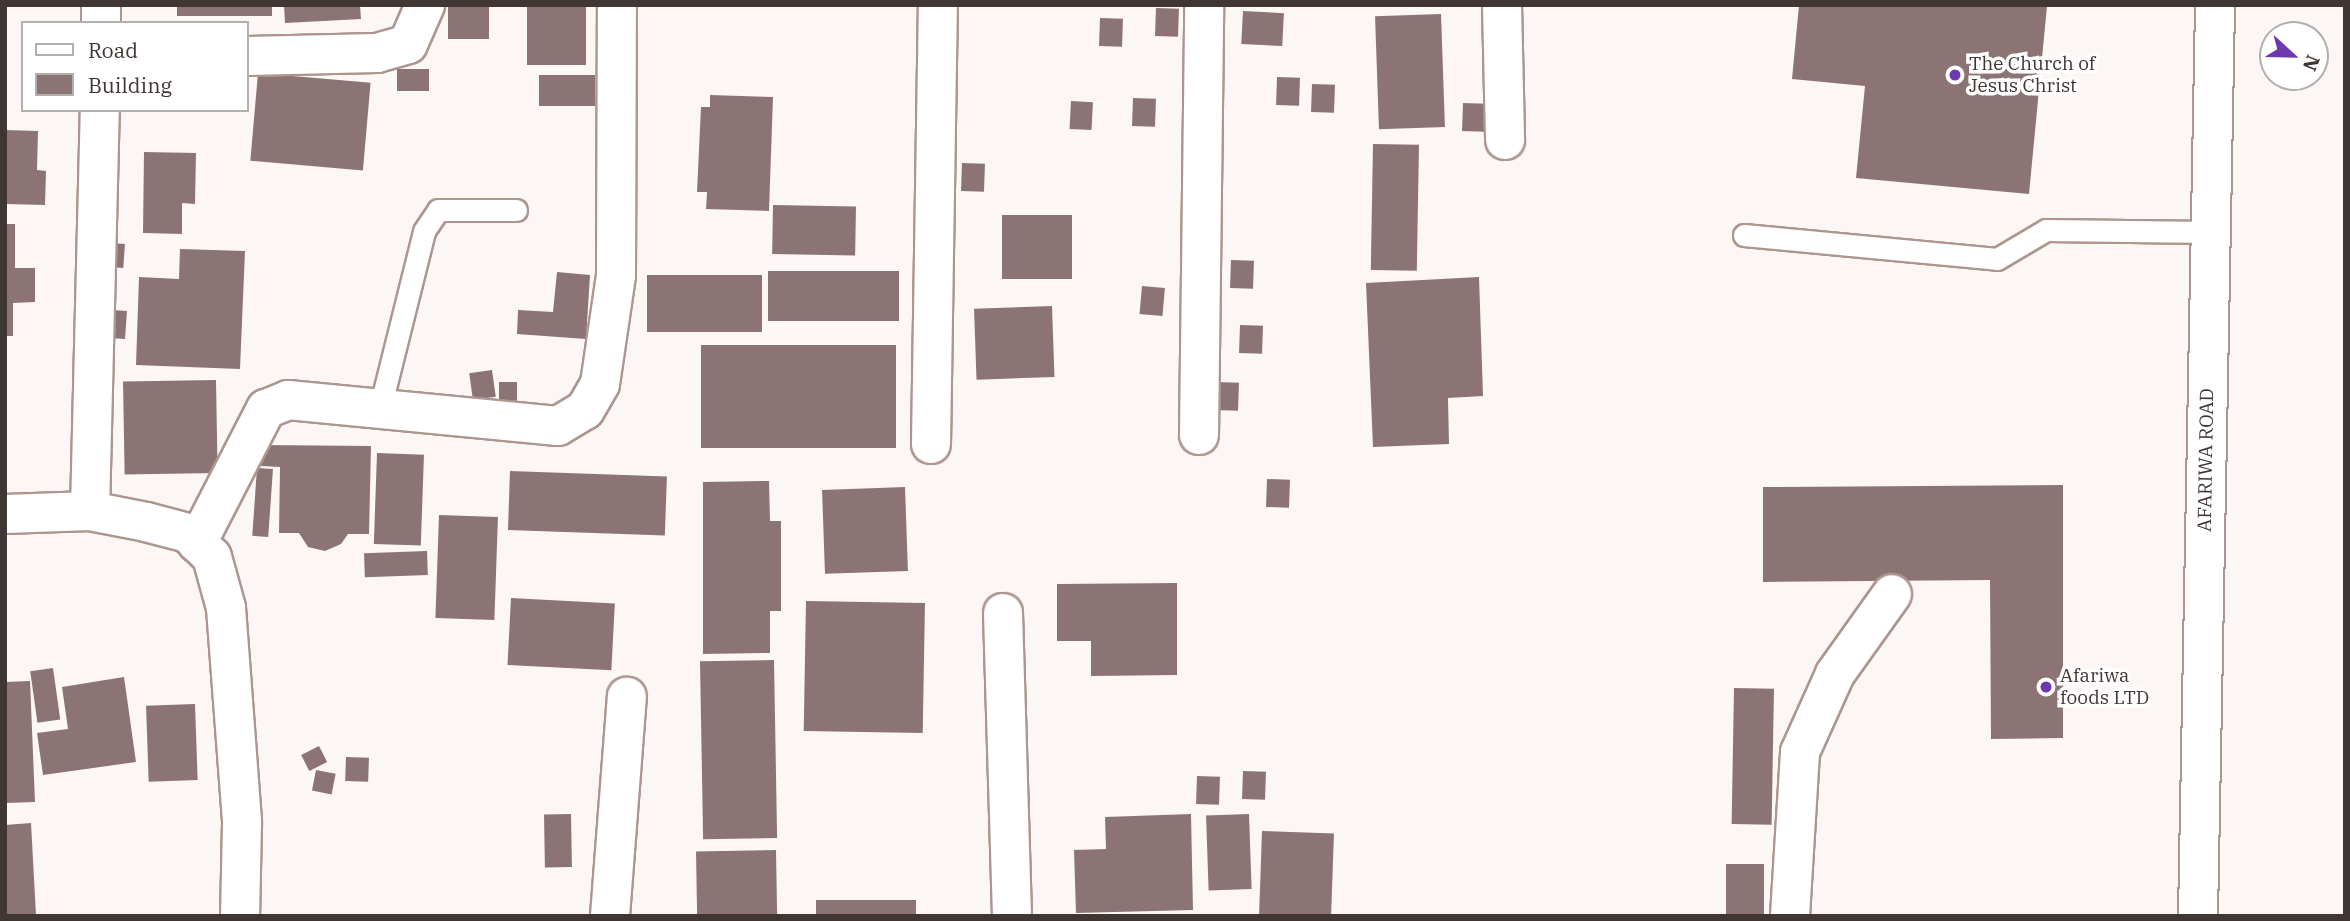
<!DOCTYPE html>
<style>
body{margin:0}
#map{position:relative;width:2350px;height:921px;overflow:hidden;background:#fcf7f5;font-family:"IBM Plex Serif",serif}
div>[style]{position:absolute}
.building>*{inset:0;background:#8c7474;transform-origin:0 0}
.roads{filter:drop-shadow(2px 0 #ad968f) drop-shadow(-2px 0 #ad968f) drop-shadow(0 2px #ad968f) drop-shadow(0 -2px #ad968f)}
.lane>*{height:21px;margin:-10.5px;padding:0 10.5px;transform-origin:10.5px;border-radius:10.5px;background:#fff}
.street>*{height:38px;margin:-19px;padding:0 19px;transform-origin:19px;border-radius:19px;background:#fff}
.dots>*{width:19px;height:19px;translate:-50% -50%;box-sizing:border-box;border:4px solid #fff;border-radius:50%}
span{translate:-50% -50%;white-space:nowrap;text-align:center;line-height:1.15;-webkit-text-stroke:7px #fff;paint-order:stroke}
.poi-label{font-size:19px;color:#403634}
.left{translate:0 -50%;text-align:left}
.street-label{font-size:19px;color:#403634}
.frame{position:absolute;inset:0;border:7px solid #403634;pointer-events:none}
.legend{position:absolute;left:21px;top:21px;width:228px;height:91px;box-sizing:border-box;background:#fff;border:2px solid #b3afae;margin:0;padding:9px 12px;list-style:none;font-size:21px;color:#403634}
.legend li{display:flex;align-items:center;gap:14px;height:35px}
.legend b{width:35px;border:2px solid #b3afae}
.north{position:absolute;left:2259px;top:21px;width:70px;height:70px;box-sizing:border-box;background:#fff;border:2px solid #b3afae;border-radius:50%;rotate:112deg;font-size:19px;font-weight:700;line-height:28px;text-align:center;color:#403634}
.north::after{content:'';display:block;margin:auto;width:24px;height:32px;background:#6f38ae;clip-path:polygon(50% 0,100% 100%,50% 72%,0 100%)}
</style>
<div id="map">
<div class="building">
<div style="left:177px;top:5px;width:95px;height:11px"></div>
<div style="clip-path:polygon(284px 5px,360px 5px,361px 19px,285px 23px)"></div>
<div style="left:448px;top:5px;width:41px;height:34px"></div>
<div style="left:527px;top:5px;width:59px;height:60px"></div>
<div style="clip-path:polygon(1799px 5px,2047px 6px,2029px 194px,1856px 178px,1865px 86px,1792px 79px)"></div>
<div style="left:1156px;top:8px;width:23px;height:28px;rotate:2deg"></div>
<div style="left:1243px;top:11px;width:41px;height:33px;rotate:3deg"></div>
<div style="left:1441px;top:14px;width:113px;height:66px;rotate:88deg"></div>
<div style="left:1100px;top:18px;width:23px;height:28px;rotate:2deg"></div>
<div style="left:397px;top:69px;width:32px;height:22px"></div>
<div style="left:258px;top:73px;width:113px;height:88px;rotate:5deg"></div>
<div style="left:539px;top:75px;width:56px;height:31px"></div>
<div style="left:1277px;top:77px;width:23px;height:28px;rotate:2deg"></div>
<div style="left:1312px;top:84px;width:23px;height:28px;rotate:2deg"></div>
<div style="clip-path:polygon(710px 95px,773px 97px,769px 211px,706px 209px,707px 192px,697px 192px,701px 107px,710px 107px)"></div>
<div style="left:1133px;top:98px;width:23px;height:28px;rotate:2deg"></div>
<div style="left:1071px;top:101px;width:22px;height:28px;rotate:3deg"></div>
<div style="left:1463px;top:103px;width:23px;height:28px;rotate:2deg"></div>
<div style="clip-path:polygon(5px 130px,38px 131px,37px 170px,46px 171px,45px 205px,5px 204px)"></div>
<div style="left:1373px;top:144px;width:46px;height:126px;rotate:1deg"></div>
<div style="clip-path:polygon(144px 152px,196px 153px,195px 204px,182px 203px,182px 234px,143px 233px)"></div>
<div style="left:962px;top:163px;width:23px;height:28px;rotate:2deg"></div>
<div style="left:773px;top:205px;width:83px;height:49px;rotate:1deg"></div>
<div style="left:1072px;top:215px;width:64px;height:70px;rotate:90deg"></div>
<div style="clip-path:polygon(5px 224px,15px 224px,15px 268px,35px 268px,35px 302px,13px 303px,13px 336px,5px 336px)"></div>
<div style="left:111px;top:243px;width:14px;height:24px;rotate:4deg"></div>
<div style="clip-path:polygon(180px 249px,245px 251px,240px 369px,136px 365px,139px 277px,179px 279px)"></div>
<div style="left:1231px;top:260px;width:23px;height:28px;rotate:2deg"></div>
<div style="left:899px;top:271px;width:50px;height:131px;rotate:90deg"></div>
<div style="clip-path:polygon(557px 272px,590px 275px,586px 339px,517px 334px,518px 310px,553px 312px)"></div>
<div style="left:647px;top:275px;width:115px;height:57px"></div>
<div style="clip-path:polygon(1479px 277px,1483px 396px,1448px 398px,1449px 444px,1373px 447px,1366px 283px)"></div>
<div style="left:1142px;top:286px;width:23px;height:28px;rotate:5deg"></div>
<div style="left:1052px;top:306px;width:71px;height:78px;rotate:88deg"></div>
<div style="left:112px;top:310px;width:15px;height:28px;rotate:4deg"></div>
<div style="left:1240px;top:325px;width:23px;height:28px;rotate:2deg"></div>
<div style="left:896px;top:345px;width:103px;height:195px;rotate:90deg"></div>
<div style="left:492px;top:370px;width:27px;height:23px;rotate:82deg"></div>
<div style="left:216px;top:380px;width:93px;height:93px;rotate:89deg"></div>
<div style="left:499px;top:382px;width:18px;height:30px"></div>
<div style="left:1216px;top:382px;width:23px;height:28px;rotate:2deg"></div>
<div style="clip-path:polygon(261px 445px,371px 446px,369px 534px,348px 534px,341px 544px,325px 551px,308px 547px,299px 533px,279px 533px,280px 467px,261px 466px)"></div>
<div style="left:377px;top:453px;width:47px;height:91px;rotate:2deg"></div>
<div style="left:257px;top:468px;width:16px;height:68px;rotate:4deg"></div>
<div style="left:510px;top:471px;width:157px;height:59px;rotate:2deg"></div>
<div style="left:1267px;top:479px;width:23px;height:28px;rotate:2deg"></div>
<div style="clip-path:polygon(769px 481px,770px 521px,781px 521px,781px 611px,770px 611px,770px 653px,703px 654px,703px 482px)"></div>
<div style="clip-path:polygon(2063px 485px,2063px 738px,1991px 739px,1990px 580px,1763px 582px,1763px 487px)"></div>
<div style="left:905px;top:487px;width:84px;height:83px;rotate:88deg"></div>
<div style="left:439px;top:515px;width:59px;height:103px;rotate:2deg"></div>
<div style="left:427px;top:551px;width:24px;height:63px;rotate:88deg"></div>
<div style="clip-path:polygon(1177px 583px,1177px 675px,1091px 676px,1091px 641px,1057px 641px,1057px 584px)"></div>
<div style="left:511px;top:598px;width:104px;height:67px;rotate:3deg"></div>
<div style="left:806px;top:601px;width:119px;height:130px;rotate:1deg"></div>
<div style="left:774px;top:660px;width:178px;height:74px;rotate:89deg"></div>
<div style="left:53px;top:668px;width:52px;height:23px;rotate:82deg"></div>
<div style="clip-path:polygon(124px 677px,136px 762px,43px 775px,37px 733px,68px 729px,62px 687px)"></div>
<div style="clip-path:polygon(30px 681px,35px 802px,5px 803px,5px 682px)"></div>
<div style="left:1734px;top:688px;width:40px;height:136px;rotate:1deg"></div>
<div style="left:195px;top:704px;width:76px;height:49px;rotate:88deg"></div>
<div style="left:319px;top:746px;width:18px;height:20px;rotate:63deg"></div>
<div style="left:346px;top:757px;width:23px;height:24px;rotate:2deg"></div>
<div style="left:316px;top:770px;width:20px;height:21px;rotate:11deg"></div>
<div style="left:1243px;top:771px;width:23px;height:28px;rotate:2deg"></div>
<div style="left:1197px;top:776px;width:23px;height:28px;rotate:2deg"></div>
<div style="left:571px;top:814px;width:53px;height:27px;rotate:89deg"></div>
<div style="clip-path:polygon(1191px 814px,1193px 910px,1076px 913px,1074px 850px,1106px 849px,1105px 817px)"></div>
<div style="left:1249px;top:814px;width:75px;height:43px;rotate:88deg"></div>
<div style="clip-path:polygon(31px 823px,36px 915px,5px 916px,5px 825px)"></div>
<div style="left:1262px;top:831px;width:72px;height:85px;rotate:2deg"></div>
<div style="left:776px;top:850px;width:66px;height:80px;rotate:89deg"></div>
<div style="left:1764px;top:864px;width:52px;height:38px;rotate:90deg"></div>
<div style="left:916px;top:900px;width:16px;height:100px;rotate:90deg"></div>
</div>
<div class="roads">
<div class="lane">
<div style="left:1744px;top:235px;width:254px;rotate:5.4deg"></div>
<div style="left:1997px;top:259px;width:57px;rotate:-30.6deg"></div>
<div style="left:2046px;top:230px;width:165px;rotate:0.7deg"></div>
<div style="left:380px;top:408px;width:182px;rotate:-76deg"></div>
<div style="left:424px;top:231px;width:25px;rotate:-56deg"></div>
<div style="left:438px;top:210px;width:78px"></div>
</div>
<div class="street">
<div style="left:101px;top:5px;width:18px;rotate:90deg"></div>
<div style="left:1502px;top:5px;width:135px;rotate:88.7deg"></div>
<div style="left:247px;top:56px;width:130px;rotate:-1.3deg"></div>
<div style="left:377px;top:53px;width:32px;rotate:-16deg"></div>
<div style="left:408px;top:44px;width:43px;rotate:-66.4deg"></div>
<div style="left:1199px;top:435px;width:430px;rotate:-89.3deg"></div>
<div style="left:931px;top:444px;width:439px;rotate:-89.1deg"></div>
<div style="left:90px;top:511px;width:401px;rotate:-88.6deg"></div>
<div style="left:5px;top:514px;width:85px;rotate:-2deg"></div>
<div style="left:90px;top:511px;width:57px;rotate:11.1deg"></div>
<div style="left:146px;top:522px;width:43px;rotate:14.7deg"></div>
<div style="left:188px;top:533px;width:34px;rotate:45deg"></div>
<div style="left:212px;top:557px;width:53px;rotate:74.6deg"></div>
<div style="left:226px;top:608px;width:216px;rotate:85.7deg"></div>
<div style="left:242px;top:823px;width:93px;rotate:91.2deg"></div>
<div style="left:197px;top:543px;width:151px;rotate:-62.8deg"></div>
<div style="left:266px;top:409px;width:24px;rotate:-22deg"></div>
<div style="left:288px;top:400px;width:271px;rotate:5.5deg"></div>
<div style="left:558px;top:426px;width:31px;rotate:-31deg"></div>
<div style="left:585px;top:410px;width:30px;rotate:-60deg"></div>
<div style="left:600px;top:384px;width:110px;rotate:-81.6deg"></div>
<div style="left:616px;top:275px;width:270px;rotate:-89.8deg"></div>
<div style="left:1003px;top:613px;width:303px;rotate:88.3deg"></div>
<div style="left:610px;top:916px;width:220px;rotate:-85.6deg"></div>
<div style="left:1790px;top:916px;width:164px;rotate:-86.5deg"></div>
<div style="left:1800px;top:752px;width:85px;rotate:-65.8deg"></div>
<div style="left:1835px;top:674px;width:98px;rotate:-54.5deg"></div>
<div style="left:2198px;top:916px;width:911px;rotate:-88.93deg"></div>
</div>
</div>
<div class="dots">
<div style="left:1955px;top:75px;background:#6f38ae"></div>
<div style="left:2046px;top:687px;background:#6f38ae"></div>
</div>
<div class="poi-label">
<span class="left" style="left:1969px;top:75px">The Church of<br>Jesus Christ</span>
<span class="left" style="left:2060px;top:687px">Afariwa<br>foods LTD</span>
</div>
<div class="street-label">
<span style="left:2206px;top:460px;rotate:-89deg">AFARIWA ROAD</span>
</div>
<div class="frame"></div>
<ul class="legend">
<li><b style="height:9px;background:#fff"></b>Road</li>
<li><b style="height:19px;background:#8c7474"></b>Building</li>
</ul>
<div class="north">N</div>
</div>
